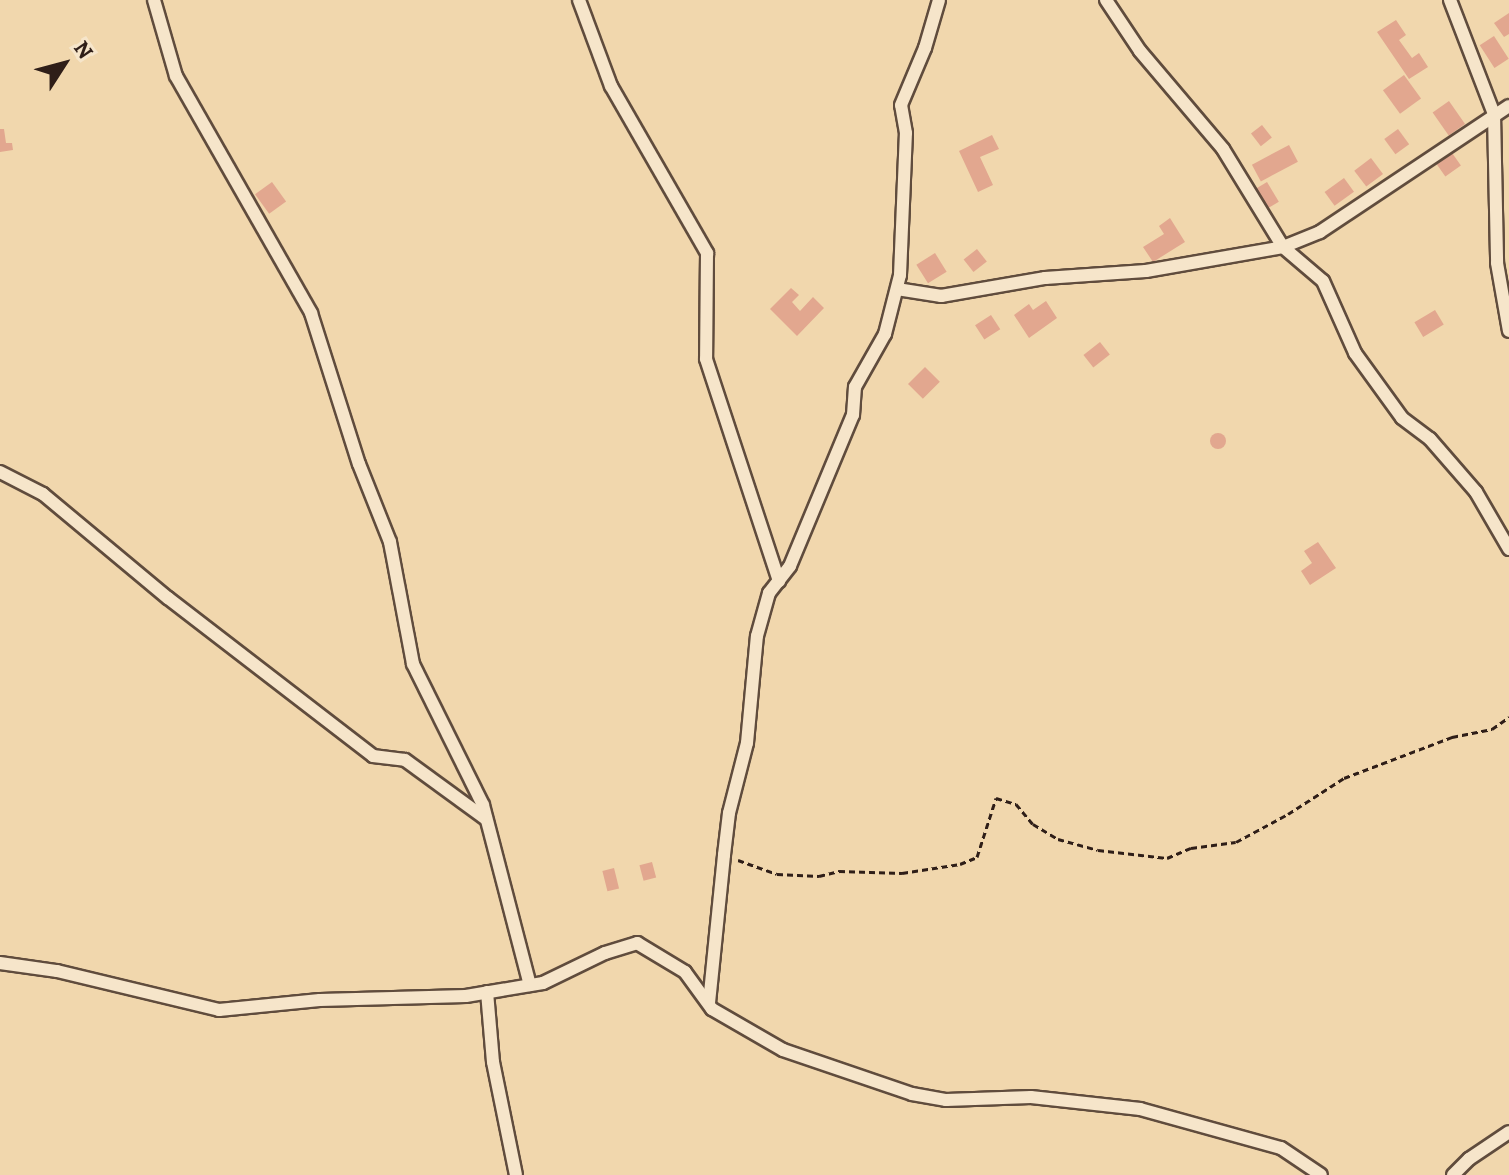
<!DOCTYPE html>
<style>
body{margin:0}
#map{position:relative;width:1509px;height:1175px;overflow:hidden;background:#f1d7ad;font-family:Alegreya,serif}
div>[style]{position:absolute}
.building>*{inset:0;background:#e2a78f;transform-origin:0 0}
.round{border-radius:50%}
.path>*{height:3px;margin-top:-1.5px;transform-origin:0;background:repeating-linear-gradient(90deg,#2f1e18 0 6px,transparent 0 10px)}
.roads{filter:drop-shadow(2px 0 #604c3d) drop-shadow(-2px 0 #604c3d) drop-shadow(0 2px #604c3d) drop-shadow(0 -2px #604c3d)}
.minor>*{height:12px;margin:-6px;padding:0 6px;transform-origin:6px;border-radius:6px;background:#f6e5ca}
span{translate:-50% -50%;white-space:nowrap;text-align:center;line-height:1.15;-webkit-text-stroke:8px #f6e5ca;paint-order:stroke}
.north{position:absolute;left:24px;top:24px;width:80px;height:80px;-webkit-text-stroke:6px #f6e5ca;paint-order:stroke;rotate:54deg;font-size:22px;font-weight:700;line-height:32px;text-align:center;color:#2f1e18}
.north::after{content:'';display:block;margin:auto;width:28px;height:36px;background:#2f1e18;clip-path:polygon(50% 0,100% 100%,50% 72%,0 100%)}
</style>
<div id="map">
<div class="building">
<div style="clip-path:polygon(1509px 13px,1509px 34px,1504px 37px,1494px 23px)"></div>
<div style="clip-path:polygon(1396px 20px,1406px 35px,1399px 40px,1412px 58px,1419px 53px,1428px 67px,1409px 79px,1377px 32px)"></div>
<div style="left:1494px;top:36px;width:27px;height:17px;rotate:57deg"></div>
<div style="left:1404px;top:75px;width:29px;height:26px;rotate:54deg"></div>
<div style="left:1449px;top:101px;width:28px;height:20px;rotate:55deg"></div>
<div style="left:1262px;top:125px;width:16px;height:14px;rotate:52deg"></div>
<div style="clip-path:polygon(0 129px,4px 129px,6px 143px,12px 143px,13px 150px,0 152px)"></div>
<div style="left:1398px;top:129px;width:19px;height:17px;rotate:54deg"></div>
<div style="clip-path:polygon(992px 135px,999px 149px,980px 157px,993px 185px,978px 192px,959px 151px)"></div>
<div style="left:1289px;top:145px;width:19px;height:42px;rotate:62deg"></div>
<div style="left:1450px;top:150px;width:19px;height:19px;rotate:55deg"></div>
<div style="left:1371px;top:158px;width:20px;height:21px;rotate:53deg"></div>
<div style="left:1344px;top:178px;width:17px;height:24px;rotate:54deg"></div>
<div style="left:272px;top:182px;width:24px;height:21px;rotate:54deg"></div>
<div style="left:1267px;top:182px;width:23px;height:17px;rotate:59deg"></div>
<div style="clip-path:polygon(1170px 218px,1185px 242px,1153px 262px,1143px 247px,1164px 234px,1159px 226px)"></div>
<div style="left:977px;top:249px;width:16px;height:17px;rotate:52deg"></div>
<div style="left:935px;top:253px;width:22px;height:22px;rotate:58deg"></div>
<div style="clip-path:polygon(791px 288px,799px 295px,792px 302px,800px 311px,813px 297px,824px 308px,797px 336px,770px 309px)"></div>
<div style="clip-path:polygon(1046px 301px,1057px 318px,1029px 338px,1014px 315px,1029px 304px,1033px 310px)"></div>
<div style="left:1435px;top:310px;width:17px;height:24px;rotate:59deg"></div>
<div style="left:991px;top:315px;width:17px;height:19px;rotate:57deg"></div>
<div style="left:1100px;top:342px;width:16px;height:21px;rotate:52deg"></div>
<div style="left:925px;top:367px;width:21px;height:24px;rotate:45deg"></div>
<div class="round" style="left:1210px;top:433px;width:16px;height:16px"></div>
<div style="clip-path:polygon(1318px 542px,1336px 568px,1310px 585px,1301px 571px,1312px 563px,1304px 551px)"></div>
<div style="left:652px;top:862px;width:16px;height:13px;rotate:75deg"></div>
<div style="left:614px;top:868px;width:21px;height:12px;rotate:76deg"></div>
</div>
<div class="path">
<div style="left:738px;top:860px;width:41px;rotate:19.7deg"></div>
<div style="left:777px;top:874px;width:42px;rotate:2.7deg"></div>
<div style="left:819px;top:876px;width:21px;rotate:-14deg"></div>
<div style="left:839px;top:871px;width:63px;rotate:1.8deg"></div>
<div style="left:902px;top:873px;width:59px;rotate:-8.8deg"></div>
<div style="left:960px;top:864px;width:18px;rotate:-22deg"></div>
<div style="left:977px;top:857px;width:62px;rotate:-72.1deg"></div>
<div style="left:996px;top:798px;width:21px;rotate:17deg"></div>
<div style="left:1016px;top:804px;width:26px;rotate:50deg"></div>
<div style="left:1033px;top:824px;width:29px;rotate:31deg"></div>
<div style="left:1058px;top:839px;width:41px;rotate:15.4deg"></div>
<div style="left:1098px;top:850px;width:69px;rotate:6.6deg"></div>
<div style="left:1167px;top:858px;width:26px;rotate:-23deg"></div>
<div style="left:1191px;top:848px;width:45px;rotate:-7.6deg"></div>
<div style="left:1236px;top:842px;width:59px;rotate:-28.3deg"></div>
<div style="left:1288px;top:814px;width:67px;rotate:-32.7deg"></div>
<div style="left:1344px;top:778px;width:116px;rotate:-20.8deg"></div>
<div style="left:1452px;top:737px;width:41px;rotate:-11.3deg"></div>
<div style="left:1492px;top:729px;width:21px;rotate:-35deg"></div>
</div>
<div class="roads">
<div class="minor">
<div style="left:154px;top:0;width:79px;rotate:73.9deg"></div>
<div style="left:176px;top:76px;width:273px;rotate:60.3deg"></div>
<div style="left:311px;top:313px;width:158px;rotate:72.4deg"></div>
<div style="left:359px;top:464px;width:84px;rotate:68.3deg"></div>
<div style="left:390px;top:542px;width:124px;rotate:79.3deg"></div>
<div style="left:413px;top:664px;width:157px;rotate:63.6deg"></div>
<div style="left:483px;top:805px;width:186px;rotate:75.4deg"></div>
<div style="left:579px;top:0;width:92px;rotate:69.6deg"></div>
<div style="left:611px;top:86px;width:193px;rotate:60.1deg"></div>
<div style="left:707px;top:253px;width:106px;rotate:90.5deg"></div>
<div style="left:706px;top:359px;width:234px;rotate:71.8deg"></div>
<div style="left:1106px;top:0;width:61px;rotate:56.3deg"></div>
<div style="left:1140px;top:51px;width:128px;rotate:49.7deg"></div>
<div style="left:1223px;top:149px;width:115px;rotate:58.5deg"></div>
<div style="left:1283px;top:247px;width:52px;rotate:40.4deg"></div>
<div style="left:1323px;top:281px;width:79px;rotate:66deg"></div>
<div style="left:1355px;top:353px;width:80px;rotate:54.1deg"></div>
<div style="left:1402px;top:418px;width:35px;rotate:37deg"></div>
<div style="left:1430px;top:439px;width:70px;rotate:49deg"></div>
<div style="left:1476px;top:492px;width:66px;rotate:59.9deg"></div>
<div style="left:1450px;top:0;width:122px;rotate:68.9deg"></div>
<div style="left:1494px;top:114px;width:149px;rotate:88.8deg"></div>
<div style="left:1497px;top:263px;width:69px;rotate:80deg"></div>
<div style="left:897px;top:289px;width:45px;rotate:9deg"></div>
<div style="left:941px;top:296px;width:106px;rotate:-9.8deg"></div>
<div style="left:1045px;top:278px;width:101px;rotate:-4deg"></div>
<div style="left:1146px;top:271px;width:139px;rotate:-9.9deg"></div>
<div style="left:1283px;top:247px;width:40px;rotate:-22deg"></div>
<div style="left:1320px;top:232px;width:227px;rotate:-33.7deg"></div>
<div style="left:0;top:472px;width:48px;rotate:27.1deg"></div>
<div style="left:43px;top:494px;width:163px;rotate:39.8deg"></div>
<div style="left:168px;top:598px;width:259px;rotate:37.6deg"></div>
<div style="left:373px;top:756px;width:32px;rotate:7deg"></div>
<div style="left:405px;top:760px;width:100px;rotate:36.1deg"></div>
<div style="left:0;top:963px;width:58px;rotate:8deg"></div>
<div style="left:57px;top:971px;width:167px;rotate:13.5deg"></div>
<div style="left:219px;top:1010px;width:101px;rotate:-5.7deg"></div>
<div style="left:320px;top:1000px;width:146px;rotate:-1.6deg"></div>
<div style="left:466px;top:996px;width:78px;rotate:-9.6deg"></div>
<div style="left:543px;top:983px;width:69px;rotate:-25.8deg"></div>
<div style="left:605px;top:953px;width:34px;rotate:-17deg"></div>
<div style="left:637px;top:943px;width:56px;rotate:31.1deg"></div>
<div style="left:685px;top:972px;width:46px;rotate:53.9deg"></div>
<div style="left:712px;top:1009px;width:82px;rotate:30deg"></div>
<div style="left:783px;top:1050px;width:136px;rotate:18.8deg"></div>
<div style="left:912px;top:1094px;width:35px;rotate:10deg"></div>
<div style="left:946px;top:1100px;width:85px;rotate:-2deg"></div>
<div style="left:1031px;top:1097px;width:110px;rotate:6.3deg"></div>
<div style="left:1140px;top:1109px;width:146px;rotate:15.5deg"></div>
<div style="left:1281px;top:1148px;width:48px;rotate:34deg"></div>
<div style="left:487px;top:992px;width:70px;rotate:85.1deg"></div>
<div style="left:493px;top:1062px;width:115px;rotate:78.5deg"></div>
<div style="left:709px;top:1003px;width:149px;rotate:-84.2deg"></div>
<div style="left:724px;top:855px;width:42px;rotate:-83.2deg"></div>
<div style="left:729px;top:813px;width:72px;rotate:-75.6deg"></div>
<div style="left:747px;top:743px;width:107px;rotate:-84.7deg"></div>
<div style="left:757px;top:636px;width:45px;rotate:-74.4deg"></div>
<div style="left:769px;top:593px;width:34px;rotate:-52deg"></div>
<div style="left:790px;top:566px;width:164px;rotate:-67.4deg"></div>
<div style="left:853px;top:415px;width:28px;rotate:-86deg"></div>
<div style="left:855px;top:387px;width:61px;rotate:-60.5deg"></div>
<div style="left:885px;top:334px;width:61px;rotate:-75.7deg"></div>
<div style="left:900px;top:275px;width:142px;rotate:-87.6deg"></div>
<div style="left:906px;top:133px;width:28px;rotate:-100deg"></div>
<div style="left:901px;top:105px;width:62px;rotate:-67.2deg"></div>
<div style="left:925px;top:48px;width:50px;rotate:-73.7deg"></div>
<div style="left:1453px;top:1175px;width:23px;rotate:-45deg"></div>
<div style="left:1469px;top:1159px;width:48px;rotate:-34deg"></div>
</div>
</div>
<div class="north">N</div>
</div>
